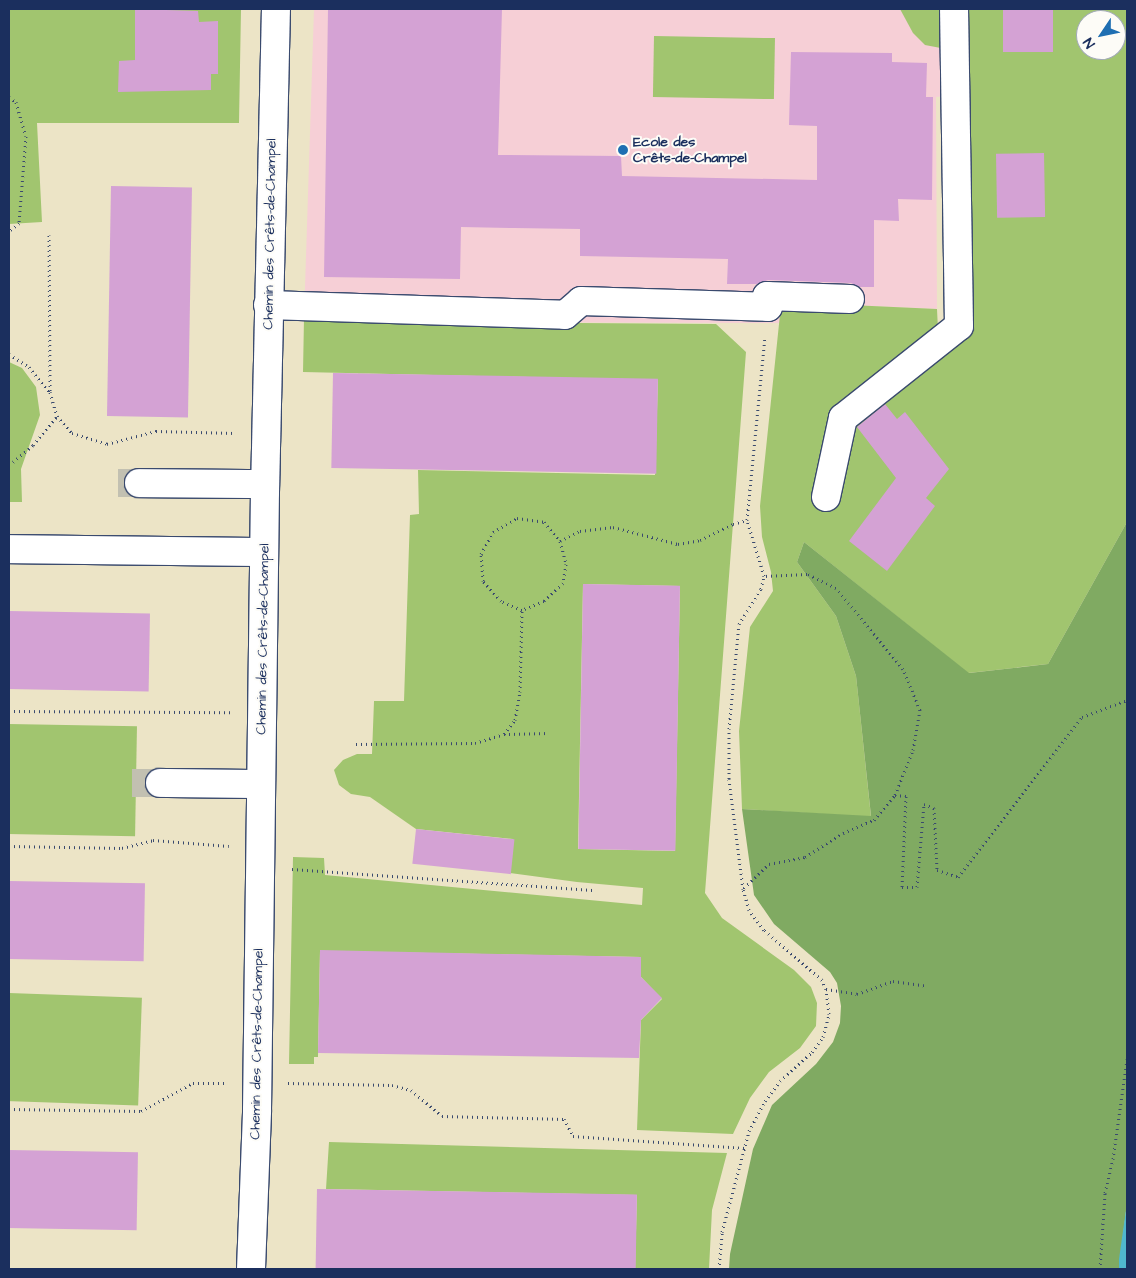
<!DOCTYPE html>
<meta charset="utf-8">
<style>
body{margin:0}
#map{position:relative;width:1136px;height:1278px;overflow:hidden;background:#ece4c6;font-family:"Architects Daughter",sans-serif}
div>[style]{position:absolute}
.built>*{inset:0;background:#f6cfd6}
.green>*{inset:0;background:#a1c56f;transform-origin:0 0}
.forest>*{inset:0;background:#80aa62}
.water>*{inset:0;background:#4fb7ce}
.building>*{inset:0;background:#d4a2d4;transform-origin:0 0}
.minor-tunnel>*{height:28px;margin-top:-14px;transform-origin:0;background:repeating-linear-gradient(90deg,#c2c0b1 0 28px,transparent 0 42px)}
.path>*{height:3px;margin-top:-1.5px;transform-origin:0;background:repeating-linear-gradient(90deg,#3a4a6e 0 1px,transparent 0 5px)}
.roads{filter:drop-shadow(1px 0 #3a4a6e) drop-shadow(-1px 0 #3a4a6e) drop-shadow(0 1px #3a4a6e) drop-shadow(0 -1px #3a4a6e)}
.minor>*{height:28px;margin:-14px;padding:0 14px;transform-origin:14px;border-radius:14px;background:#fff}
.dots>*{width:14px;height:14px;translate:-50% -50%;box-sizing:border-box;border:2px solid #fdfcf7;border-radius:50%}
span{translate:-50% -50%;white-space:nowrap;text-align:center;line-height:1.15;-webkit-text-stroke:4px #fdfcf7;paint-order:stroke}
.poi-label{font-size:14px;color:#1b2f5e;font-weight:700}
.left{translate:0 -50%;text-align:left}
.street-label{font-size:14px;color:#1b2f5e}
.frame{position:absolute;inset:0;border:10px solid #1b2f5e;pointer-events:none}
.north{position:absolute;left:1076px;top:10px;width:50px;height:50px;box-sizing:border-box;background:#fdfcf7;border:1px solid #a3aaba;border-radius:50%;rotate:236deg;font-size:14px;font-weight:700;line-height:20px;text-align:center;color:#1b2f5e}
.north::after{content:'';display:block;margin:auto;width:18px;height:22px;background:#1f6fb2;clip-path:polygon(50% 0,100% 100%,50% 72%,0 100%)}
</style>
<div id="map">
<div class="built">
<div style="clip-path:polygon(314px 9px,945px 9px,947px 96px,936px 97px,937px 309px,850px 305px,781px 305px,781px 323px,421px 322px,304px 318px)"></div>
</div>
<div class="green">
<div style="clip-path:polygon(9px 9px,241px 9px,239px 123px,37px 123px,42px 222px,9px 224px)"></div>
<div style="clip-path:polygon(900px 9px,945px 9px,946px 49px,925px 45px,913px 33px)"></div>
<div style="clip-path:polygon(evenodd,965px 9px,1127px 9px,1127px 522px,1048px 664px,968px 673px,804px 542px,797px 562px,836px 616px,856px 676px,871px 817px,742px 809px,739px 731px,750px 627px,773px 591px,771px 572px,762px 537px,760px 506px,781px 305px,850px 305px,937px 309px,938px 330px,970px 337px,965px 9px,1086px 20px,1116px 20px,1116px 50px,1086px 50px,1086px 20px)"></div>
<div style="left:654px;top:36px;width:121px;height:61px;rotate:1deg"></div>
<div style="clip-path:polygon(evenodd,304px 318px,421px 322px,716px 324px,746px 352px,705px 893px,722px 918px,794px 970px,811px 987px,817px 1003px,816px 1026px,800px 1048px,769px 1072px,750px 1098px,733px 1134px,637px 1130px,641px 1020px,662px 999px,641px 977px,641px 957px,320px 951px,318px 1057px,314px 1057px,314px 1064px,289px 1064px,293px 857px,324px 858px,325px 875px,642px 905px,643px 888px,577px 882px,510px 873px,513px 839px,416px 829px,370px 797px,351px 794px,339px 785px,334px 770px,343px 760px,357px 754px,372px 754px,374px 701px,404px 701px,410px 515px,419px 514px,418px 470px,655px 475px,658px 380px,303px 372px,304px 318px,583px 584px,680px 586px,675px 851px,578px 849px,583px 584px)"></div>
<div style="clip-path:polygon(9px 362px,22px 368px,36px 387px,40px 415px,21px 469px,22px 502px,9px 502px)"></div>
<div style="left:9px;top:724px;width:128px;height:110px;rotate:1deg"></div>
<div style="left:9px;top:993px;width:133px;height:108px;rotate:2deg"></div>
<div style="clip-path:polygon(329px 1142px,727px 1153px,712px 1210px,709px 1269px,635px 1269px,637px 1195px,326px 1189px)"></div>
</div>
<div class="forest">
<div style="clip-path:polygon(1127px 522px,1127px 1203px,1119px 1269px,729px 1269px,730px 1254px,753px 1149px,772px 1105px,816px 1064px,833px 1042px,840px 1023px,841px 1006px,837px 983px,830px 972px,774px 924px,754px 895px,742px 809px,871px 816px,856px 676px,836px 616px,797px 562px,804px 542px,969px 673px,1048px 664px)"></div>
</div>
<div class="water">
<div style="clip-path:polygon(1127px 1203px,1127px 1269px,1119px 1269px,1119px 1259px)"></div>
</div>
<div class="building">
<div style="clip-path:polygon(135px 9px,198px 11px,199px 22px,218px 21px,218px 74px,211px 74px,211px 90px,118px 92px,119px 61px,135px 60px)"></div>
<div style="clip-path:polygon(328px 9px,502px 9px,498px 155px,621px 156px,622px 176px,817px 180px,817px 126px,789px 125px,791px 52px,892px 53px,892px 62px,927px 63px,926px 97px,933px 97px,932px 200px,898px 199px,899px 221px,874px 220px,874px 287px,859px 287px,851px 283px,768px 280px,757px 284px,727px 284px,728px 259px,580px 256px,580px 229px,514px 228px,461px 227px,460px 279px,324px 277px)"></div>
<div style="left:1003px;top:9px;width:50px;height:43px"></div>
<div style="left:1044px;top:153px;width:64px;height:48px;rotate:89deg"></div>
<div style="left:111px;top:186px;width:81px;height:230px;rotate:1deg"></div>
<div style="left:333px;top:373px;width:325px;height:95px;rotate:1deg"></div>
<div style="clip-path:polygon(885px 404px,897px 419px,905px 412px,949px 469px,926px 498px,935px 506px,887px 571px,849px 541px,896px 478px,857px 427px)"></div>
<div style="left:583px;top:584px;width:97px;height:265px;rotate:1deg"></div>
<div style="left:9px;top:611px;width:141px;height:78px;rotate:1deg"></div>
<div style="left:416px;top:829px;width:99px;height:35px;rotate:6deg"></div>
<div style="left:9px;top:881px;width:136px;height:78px;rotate:1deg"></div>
<div style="clip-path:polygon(320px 950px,641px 957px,641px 977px,662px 998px,641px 1020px,639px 1058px,318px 1053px)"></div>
<div style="left:9px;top:1150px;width:129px;height:78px;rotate:1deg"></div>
<div style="left:317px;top:1189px;width:320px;height:80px;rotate:1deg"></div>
</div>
<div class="minor-tunnel">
<div style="left:118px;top:483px;width:21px"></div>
<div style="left:132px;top:783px;width:28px"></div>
</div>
<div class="path">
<div style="left:9px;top:97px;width:9px;rotate:36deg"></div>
<div style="left:16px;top:102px;width:35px;rotate:74deg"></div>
<div style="left:26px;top:136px;width:87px;rotate:94.6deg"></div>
<div style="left:19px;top:223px;width:13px;rotate:141deg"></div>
<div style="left:49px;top:235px;width:157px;rotate:89.6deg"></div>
<div style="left:50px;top:392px;width:25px;rotate:74deg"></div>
<div style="left:57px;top:416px;width:23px;rotate:49deg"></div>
<div style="left:72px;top:433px;width:37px;rotate:17deg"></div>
<div style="left:107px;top:444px;width:51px;rotate:-14.9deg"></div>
<div style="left:156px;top:431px;width:79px;rotate:1.5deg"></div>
<div style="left:9px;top:354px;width:24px;rotate:33deg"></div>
<div style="left:29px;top:367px;width:32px;rotate:51deg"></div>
<div style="left:9px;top:463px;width:4px;rotate:-14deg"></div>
<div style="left:13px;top:462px;width:26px;rotate:-40deg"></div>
<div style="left:33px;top:445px;width:38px;rotate:-50deg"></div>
<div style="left:560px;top:541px;width:22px;rotate:-27deg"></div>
<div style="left:580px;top:531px;width:33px;rotate:-7deg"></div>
<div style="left:613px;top:527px;width:67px;rotate:14.7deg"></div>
<div style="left:678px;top:544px;width:22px;rotate:-10deg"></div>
<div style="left:700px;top:540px;width:37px;rotate:-26deg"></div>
<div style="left:733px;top:524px;width:15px;rotate:-16deg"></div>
<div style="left:9px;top:711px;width:223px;rotate:0.3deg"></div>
<div style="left:504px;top:734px;width:45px;rotate:-1.3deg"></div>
<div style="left:356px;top:744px;width:119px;rotate:-0.5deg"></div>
<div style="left:475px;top:743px;width:30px;rotate:-17deg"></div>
<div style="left:504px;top:734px;width:18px;rotate:-52deg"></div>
<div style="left:515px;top:720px;width:28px;rotate:-80deg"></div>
<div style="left:520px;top:692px;width:82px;rotate:-88.6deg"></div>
<div style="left:522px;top:610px;width:23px;rotate:-157deg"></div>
<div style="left:501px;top:601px;width:27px;rotate:-132deg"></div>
<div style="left:483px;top:581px;width:27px;rotate:-94deg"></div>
<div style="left:481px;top:554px;width:25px;rotate:-61deg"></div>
<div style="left:493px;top:532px;width:28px;rotate:-30deg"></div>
<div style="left:517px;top:518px;width:27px;rotate:8deg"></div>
<div style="left:544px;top:522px;width:25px;rotate:50deg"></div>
<div style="left:560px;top:541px;width:24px;rotate:75deg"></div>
<div style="left:566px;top:564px;width:19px;rotate:99deg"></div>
<div style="left:563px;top:583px;width:26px;rotate:137deg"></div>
<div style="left:544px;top:601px;width:24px;rotate:158deg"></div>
<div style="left:895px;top:795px;width:11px;rotate:5deg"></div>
<div style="left:906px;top:796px;width:91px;rotate:92.5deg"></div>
<div style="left:902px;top:887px;width:15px"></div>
<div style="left:917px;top:887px;width:83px;rotate:-85.2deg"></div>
<div style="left:924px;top:804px;width:11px;rotate:22deg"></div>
<div style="left:934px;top:808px;width:62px;rotate:87.2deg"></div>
<div style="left:937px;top:870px;width:22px;rotate:18deg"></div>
<div style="left:958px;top:877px;width:202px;rotate:-52.2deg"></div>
<div style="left:1082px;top:717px;width:48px;rotate:-20.7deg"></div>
<div style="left:9px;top:846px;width:113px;rotate:1deg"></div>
<div style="left:122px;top:848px;width:32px;rotate:-14deg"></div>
<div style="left:153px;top:840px;width:76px;rotate:4.5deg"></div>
<div style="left:292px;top:869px;width:301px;rotate:4deg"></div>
<div style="left:744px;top:888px;width:35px;rotate:-44deg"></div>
<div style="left:769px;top:864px;width:37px;rotate:-11deg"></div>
<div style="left:805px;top:857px;width:45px;rotate:-32.3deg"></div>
<div style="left:843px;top:833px;width:34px;rotate:-23deg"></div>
<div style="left:874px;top:820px;width:33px;rotate:-50deg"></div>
<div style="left:895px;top:795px;width:48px;rotate:-68.2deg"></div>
<div style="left:913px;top:750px;width:41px;rotate:-80.1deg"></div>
<div style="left:920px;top:710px;width:44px;rotate:-112.5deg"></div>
<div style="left:903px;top:669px;width:105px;rotate:-129.6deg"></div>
<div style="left:836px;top:588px;width:32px;rotate:-154deg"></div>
<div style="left:807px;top:574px;width:43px;rotate:177.3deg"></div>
<div style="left:826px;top:989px;width:31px;rotate:9deg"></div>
<div style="left:857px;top:994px;width:38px;rotate:-20deg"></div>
<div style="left:893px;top:981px;width:34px;rotate:8deg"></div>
<div style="left:288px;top:1083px;width:104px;rotate:1.1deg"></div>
<div style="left:392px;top:1085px;width:20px;rotate:15deg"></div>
<div style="left:411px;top:1090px;width:40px;rotate:40deg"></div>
<div style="left:442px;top:1116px;width:122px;rotate:1.4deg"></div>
<div style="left:564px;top:1119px;width:19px;rotate:62deg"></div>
<div style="left:573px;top:1136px;width:172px;rotate:4deg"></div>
<div style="left:9px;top:1109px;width:132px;rotate:0.9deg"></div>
<div style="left:141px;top:1111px;width:59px;rotate:-28.3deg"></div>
<div style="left:193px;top:1083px;width:32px"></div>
<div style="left:719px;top:1269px;width:37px;rotate:-85deg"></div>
<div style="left:722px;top:1232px;width:105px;rotate:-75deg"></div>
<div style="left:749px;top:1131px;width:34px;rotate:-62deg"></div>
<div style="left:765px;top:1101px;width:25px;rotate:-53deg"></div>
<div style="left:780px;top:1081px;width:43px;rotate:-42.2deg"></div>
<div style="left:812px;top:1052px;width:19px;rotate:-54deg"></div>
<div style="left:823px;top:1037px;width:24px;rotate:-75deg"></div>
<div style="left:829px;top:1014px;width:25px;rotate:-97deg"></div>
<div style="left:826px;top:989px;width:10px;rotate:-114deg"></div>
<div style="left:822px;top:980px;width:77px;rotate:-139.2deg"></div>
<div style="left:764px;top:930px;width:25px;rotate:-127deg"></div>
<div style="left:749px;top:910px;width:22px;rotate:-106deg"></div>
<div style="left:743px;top:889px;width:111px;rotate:-97.3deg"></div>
<div style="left:729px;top:779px;width:50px;rotate:-90deg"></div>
<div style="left:729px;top:729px;width:105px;rotate:-84.6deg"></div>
<div style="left:739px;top:624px;width:41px;rotate:-57.8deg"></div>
<div style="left:761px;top:589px;width:13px;rotate:-77deg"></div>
<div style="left:764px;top:576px;width:59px;rotate:-106.9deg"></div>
<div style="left:747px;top:520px;width:184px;rotate:-84.4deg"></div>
<div style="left:1100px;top:1269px;width:76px;rotate:-86.2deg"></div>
<div style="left:1105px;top:1193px;width:35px;rotate:-77deg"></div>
<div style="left:1113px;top:1159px;width:101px;rotate:-82deg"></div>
</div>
<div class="roads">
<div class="minor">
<div style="left:268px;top:305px;width:297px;rotate:1.9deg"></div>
<div style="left:565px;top:315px;width:21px;rotate:-41deg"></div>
<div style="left:581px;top:301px;width:187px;rotate:1.8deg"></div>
<div style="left:768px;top:307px;width:11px;rotate:-95deg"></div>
<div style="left:767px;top:296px;width:83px;rotate:2.1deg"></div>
<div style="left:139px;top:483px;width:126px;rotate:0.5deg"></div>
<div style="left:826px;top:497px;width:81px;rotate:-77.9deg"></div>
<div style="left:843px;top:418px;width:148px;rotate:-38.4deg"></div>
<div style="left:959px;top:326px;width:317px;rotate:-90.9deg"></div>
<div style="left:9px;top:549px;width:255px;rotate:0.7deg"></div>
<div style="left:160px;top:783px;width:101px;rotate:0.6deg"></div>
<div style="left:251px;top:1269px;width:159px;rotate:-87.8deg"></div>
<div style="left:257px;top:1110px;width:618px;rotate:-89.26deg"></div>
<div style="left:265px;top:492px;width:483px;rotate:-88.7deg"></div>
</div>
</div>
<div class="dots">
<div style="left:623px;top:150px;background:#1f6fb2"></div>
</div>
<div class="poi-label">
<span class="left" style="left:633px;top:150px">Ecole des<br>Crêts-de-Champel</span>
</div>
<div class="street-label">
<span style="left:270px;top:234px;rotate:-89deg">Chemin des Crêts-de-Champel</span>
<span style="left:263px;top:639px;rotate:-89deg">Chemin des Crêts-de-Champel</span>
<span style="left:257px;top:1044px;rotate:-89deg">Chemin des Crêts-de-Champel</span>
</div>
<div class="frame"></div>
<div class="north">N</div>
</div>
